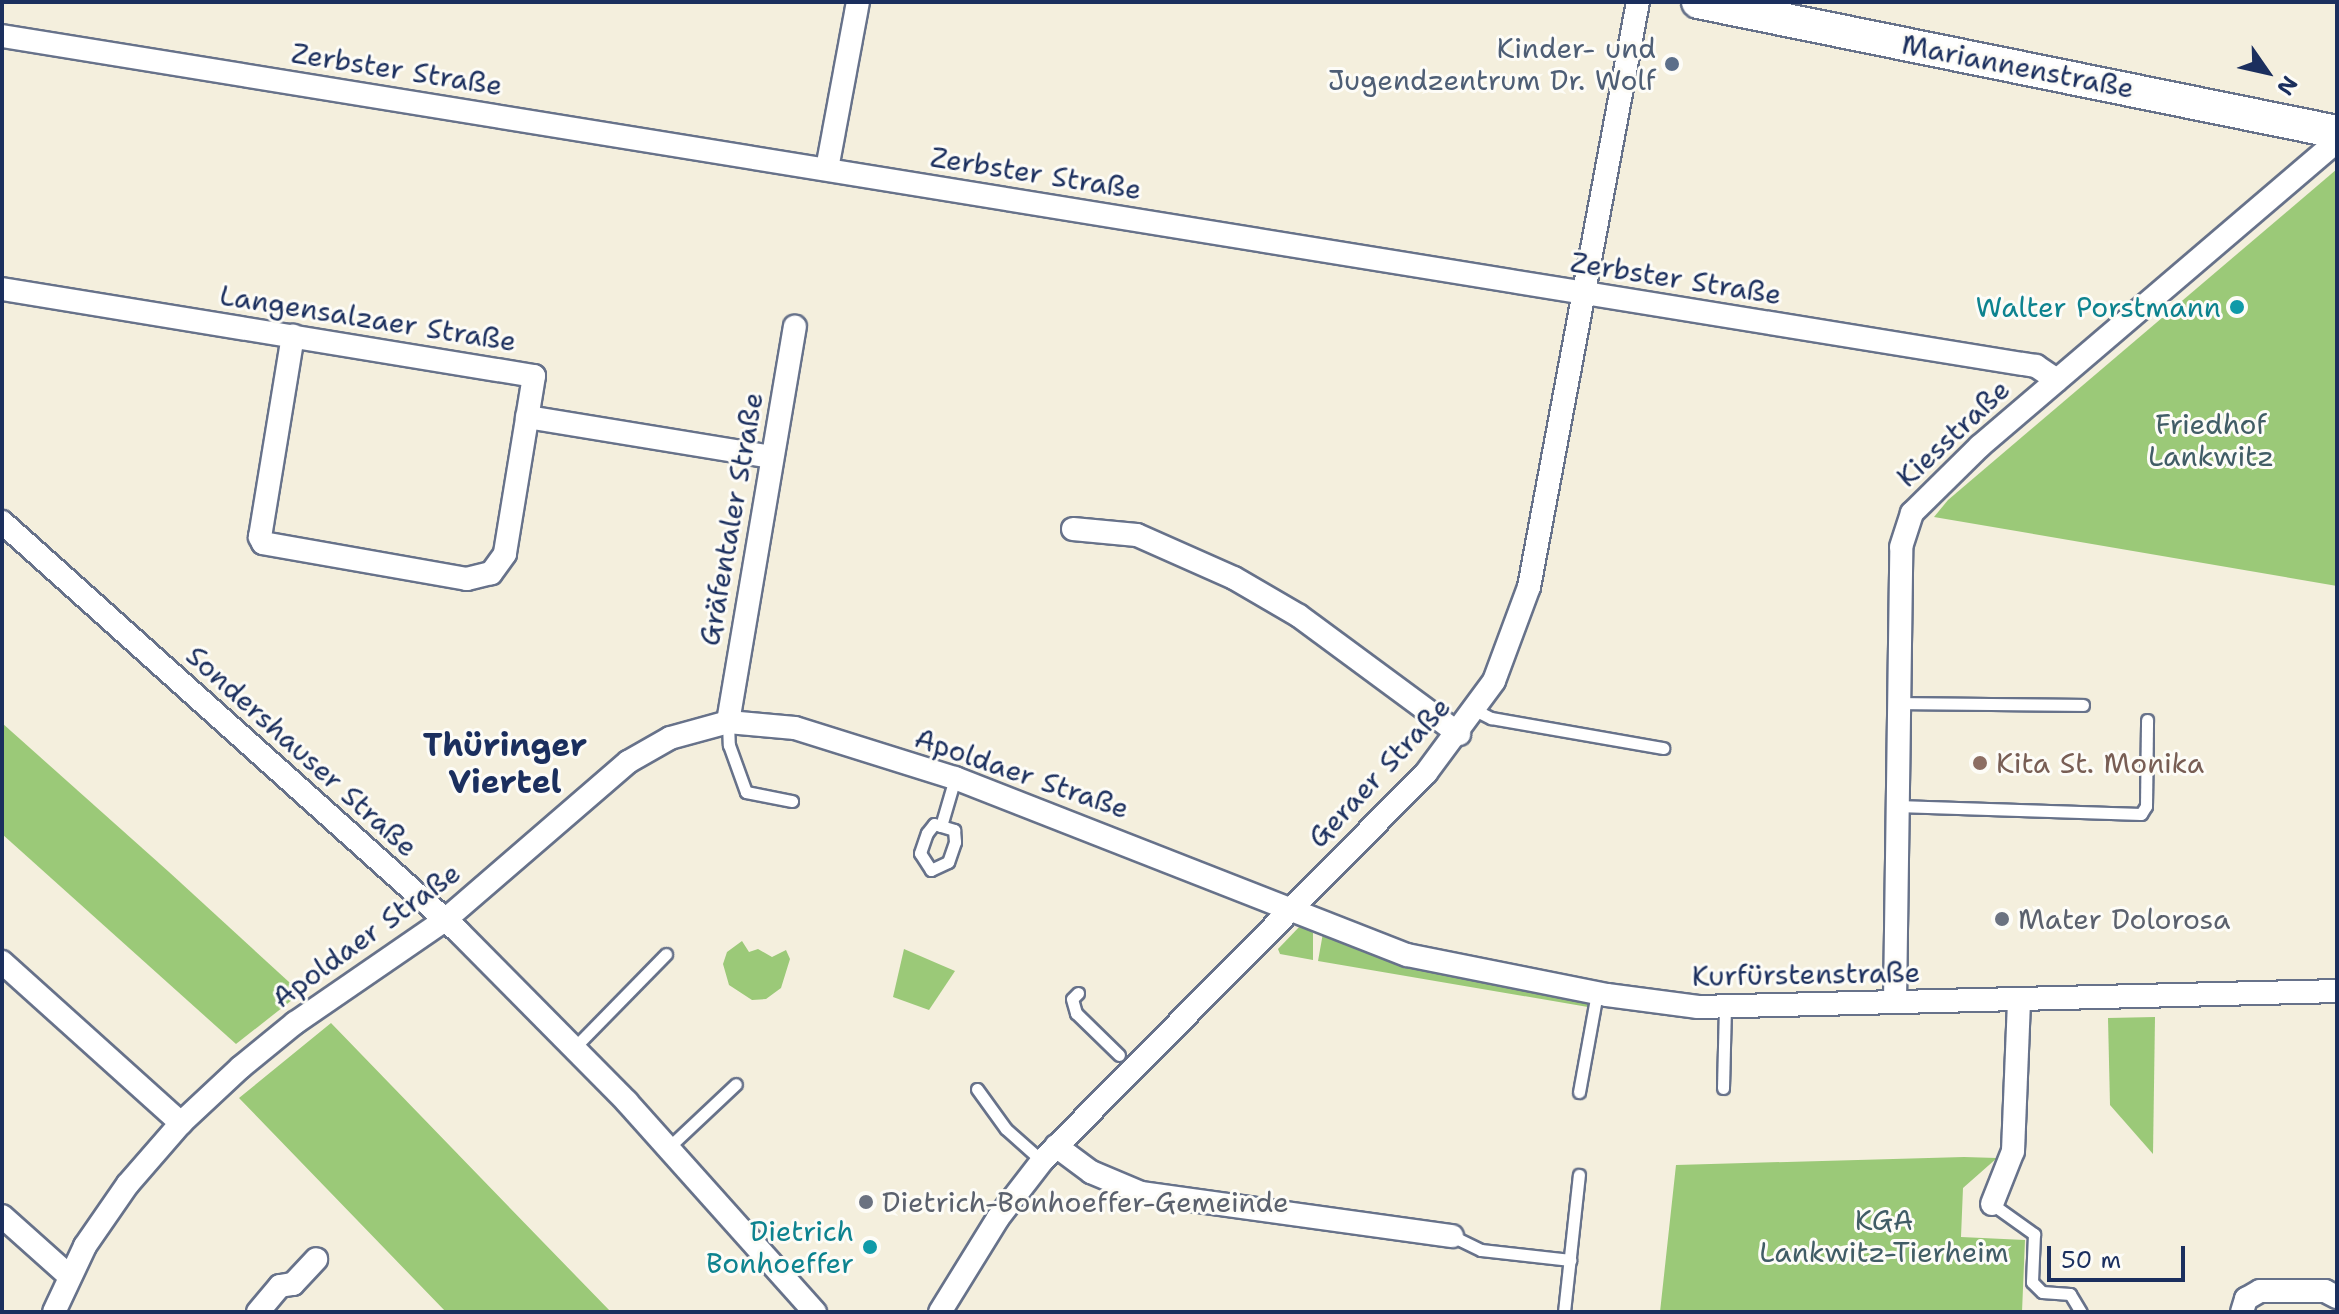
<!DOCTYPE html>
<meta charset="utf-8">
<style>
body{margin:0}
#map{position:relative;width:2339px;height:1314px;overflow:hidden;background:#f4efdd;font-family:"Shantell Sans",sans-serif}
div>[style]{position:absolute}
.green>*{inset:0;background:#9bc978}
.roads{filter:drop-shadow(2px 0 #67728a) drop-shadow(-2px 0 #67728a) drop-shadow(0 2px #67728a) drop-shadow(0 -2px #67728a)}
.lane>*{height:11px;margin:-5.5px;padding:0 5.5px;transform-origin:5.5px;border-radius:5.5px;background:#fff}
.street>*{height:22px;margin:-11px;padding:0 11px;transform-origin:11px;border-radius:11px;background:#fff}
.secondary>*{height:32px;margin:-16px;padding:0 16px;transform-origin:16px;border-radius:16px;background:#fff}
.dots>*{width:22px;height:22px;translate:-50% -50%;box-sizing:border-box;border:4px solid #fdfcf7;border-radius:50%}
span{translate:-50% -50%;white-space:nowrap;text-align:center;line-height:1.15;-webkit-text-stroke:6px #fdfcf7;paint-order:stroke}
.service-label{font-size:28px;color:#4e5e75}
.right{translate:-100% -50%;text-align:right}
.street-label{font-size:28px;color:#1b2f5e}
.culture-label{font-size:28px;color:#0d838f}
.park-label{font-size:28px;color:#415d66}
.education-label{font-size:28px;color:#785e54}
.left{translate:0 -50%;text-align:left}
.worship-label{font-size:28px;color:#5b616d}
.quarter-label{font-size:32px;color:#1b2f5e;font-weight:700}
.frame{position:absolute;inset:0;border:4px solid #1b2f5e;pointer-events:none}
.north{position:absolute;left:2227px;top:32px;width:80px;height:80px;-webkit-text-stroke:6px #fdfcf7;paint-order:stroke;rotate:124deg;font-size:22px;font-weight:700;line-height:32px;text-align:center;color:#1b2f5e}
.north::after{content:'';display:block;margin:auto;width:28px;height:36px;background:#1b2f5e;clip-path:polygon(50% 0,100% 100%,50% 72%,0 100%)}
.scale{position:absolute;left:2047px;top:1246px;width:138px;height:36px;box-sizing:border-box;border:4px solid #1b2f5e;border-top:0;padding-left:10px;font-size:24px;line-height:28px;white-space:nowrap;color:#1b2f5e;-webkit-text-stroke:6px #fdfcf7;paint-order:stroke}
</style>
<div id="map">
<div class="green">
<div style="clip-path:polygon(2337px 169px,2337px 586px,1934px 517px,1948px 500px)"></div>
<div style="clip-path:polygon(2px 723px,169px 872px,301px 993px,236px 1044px,2px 834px)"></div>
<div style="clip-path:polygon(1302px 924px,1313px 933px,1313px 960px,1280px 954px,1278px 949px)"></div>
<div style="clip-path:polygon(1323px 933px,1422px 971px,1588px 1002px,1588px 1007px,1318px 961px)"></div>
<div style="clip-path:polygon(742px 941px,749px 952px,758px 949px,772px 957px,786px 950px,790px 959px,781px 988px,766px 999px,752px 1000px,729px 985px,723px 964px,727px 952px)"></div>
<div style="clip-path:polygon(904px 949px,955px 971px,929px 1010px,893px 997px)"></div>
<div style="clip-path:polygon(2155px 1017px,2153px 1154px,2110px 1105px,2108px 1018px)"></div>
<div style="clip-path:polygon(331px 1023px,541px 1240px,611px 1312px,446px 1312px,239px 1098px)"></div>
<div style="clip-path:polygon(1964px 1157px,1997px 1158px,1963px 1188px,1961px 1237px,2025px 1240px,2022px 1312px,1660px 1312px,1676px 1165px)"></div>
</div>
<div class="roads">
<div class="lane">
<div style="left:1898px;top:703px;width:185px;rotate:0.6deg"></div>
<div style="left:1477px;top:711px;width:16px;rotate:27deg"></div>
<div style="left:1491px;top:718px;width:175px;rotate:9.9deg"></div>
<div style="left:728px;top:722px;width:23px;rotate:88deg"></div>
<div style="left:729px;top:745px;width:50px;rotate:70.1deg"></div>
<div style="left:746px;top:792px;width:47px;rotate:11.1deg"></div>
<div style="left:1897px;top:806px;width:244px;rotate:1.9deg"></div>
<div style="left:2141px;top:814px;width:9px;rotate:-58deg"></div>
<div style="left:2146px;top:806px;width:86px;rotate:-89.3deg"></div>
<div style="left:941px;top:826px;width:14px;rotate:17deg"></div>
<div style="left:954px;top:830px;width:12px;rotate:85deg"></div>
<div style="left:955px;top:842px;width:21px;rotate:109deg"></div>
<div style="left:948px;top:862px;width:19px;rotate:155deg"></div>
<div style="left:931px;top:870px;width:20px;rotate:-123deg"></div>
<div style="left:920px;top:853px;width:21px;rotate:-71deg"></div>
<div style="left:927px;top:833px;width:11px;rotate:-52deg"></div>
<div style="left:934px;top:824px;width:7px;rotate:16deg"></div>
<div style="left:941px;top:826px;width:50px;rotate:-73.7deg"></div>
<div style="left:1078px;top:993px;width:8px;rotate:135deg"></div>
<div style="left:1072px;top:999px;width:15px;rotate:74deg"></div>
<div style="left:1076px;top:1013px;width:60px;rotate:44.3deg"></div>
<div style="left:575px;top:1047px;width:130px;rotate:-45.6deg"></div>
<div style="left:1723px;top:1088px;width:82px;rotate:-88.6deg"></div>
<div style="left:977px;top:1089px;width:49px;rotate:54.1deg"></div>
<div style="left:1006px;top:1129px;width:48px;rotate:41.6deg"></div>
<div style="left:1579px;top:1092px;width:101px;rotate:-79.7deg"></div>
<div style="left:668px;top:1148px;width:93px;rotate:-43.3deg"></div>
<div style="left:1992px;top:1204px;width:52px;rotate:35.5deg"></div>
<div style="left:2034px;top:1234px;width:48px;rotate:92.4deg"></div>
<div style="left:2032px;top:1282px;width:14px;rotate:45deg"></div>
<div style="left:2042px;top:1292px;width:28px;rotate:4deg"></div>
<div style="left:2070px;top:1294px;width:21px;rotate:59deg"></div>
<div style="left:1452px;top:1236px;width:32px;rotate:26deg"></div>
<div style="left:1481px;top:1250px;width:90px;rotate:6.4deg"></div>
<div style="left:1564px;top:1312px;width:138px;rotate:-83.8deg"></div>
</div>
<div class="street">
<div style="left:2px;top:36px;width:2061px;rotate:9.22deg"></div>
<div style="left:2036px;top:366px;width:25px;rotate:34deg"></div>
<div style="left:827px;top:169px;width:170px;rotate:-79.5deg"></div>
<div style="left:2px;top:289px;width:539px;rotate:9.29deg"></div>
<div style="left:534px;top:376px;width:180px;rotate:99.3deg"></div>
<div style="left:505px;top:554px;width:24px;rotate:126deg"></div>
<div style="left:491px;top:573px;width:25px;rotate:166deg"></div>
<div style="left:467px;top:579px;width:207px;rotate:-170deg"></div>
<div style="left:263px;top:543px;width:7px;rotate:-117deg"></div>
<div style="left:260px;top:537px;width:204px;rotate:-80.7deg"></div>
<div style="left:527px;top:417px;width:247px;rotate:9.3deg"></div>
<div style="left:2px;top:522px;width:614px;rotate:41.9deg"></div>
<div style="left:459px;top:932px;width:239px;rotate:45.3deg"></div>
<div style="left:627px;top:1102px;width:282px;rotate:48.2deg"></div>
<div style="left:1073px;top:529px;width:64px;rotate:5.4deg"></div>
<div style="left:1137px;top:535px;width:106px;rotate:23.9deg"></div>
<div style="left:1234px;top:578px;width:75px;rotate:30.3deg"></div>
<div style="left:1299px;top:616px;width:199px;rotate:36.4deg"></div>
<div style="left:728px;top:722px;width:401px;rotate:-80.4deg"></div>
<div style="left:2px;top:962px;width:241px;rotate:42deg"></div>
<div style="left:1895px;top:1002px;width:455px;rotate:-89.2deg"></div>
<div style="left:1901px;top:547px;width:36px;rotate:-72deg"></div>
<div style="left:1912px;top:513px;width:95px;rotate:-44.6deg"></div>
<div style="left:1980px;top:446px;width:470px;rotate:-40.5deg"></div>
<div style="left:1056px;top:1146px;width:44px;rotate:36.6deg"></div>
<div style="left:1091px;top:1172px;width:54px;rotate:22.8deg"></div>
<div style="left:1141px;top:1193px;width:314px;rotate:7.9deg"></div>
<div style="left:1992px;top:1204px;width:57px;rotate:-68.4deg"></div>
<div style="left:2013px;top:1151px;width:152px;rotate:-87.7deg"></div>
<div style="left:2px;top:1216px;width:89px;rotate:41.8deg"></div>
<div style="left:54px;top:1312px;width:73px;rotate:-64.8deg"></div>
<div style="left:85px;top:1246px;width:75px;rotate:-55.3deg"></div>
<div style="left:128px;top:1184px;width:81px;rotate:-49deg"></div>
<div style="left:181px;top:1123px;width:82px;rotate:-43deg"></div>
<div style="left:241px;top:1067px;width:70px;rotate:-39.2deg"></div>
<div style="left:295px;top:1023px;width:182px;rotate:-34.5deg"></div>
<div style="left:445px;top:920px;width:242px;rotate:-40.8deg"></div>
<div style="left:628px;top:762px;width:48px;rotate:-29.7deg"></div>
<div style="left:670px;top:738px;width:60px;rotate:-15.4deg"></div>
<div style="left:728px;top:722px;width:67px;rotate:5.1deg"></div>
<div style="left:795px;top:728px;width:168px;rotate:17.4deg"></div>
<div style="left:955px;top:778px;width:485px;rotate:21.4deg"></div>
<div style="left:1407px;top:955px;width:204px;rotate:11.3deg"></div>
<div style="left:1607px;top:995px;width:92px;rotate:7.5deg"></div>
<div style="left:1698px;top:1007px;width:639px;rotate:-1.43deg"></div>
<div style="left:258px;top:1312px;width:34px;rotate:-50deg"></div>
<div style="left:280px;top:1286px;width:13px;rotate:-9deg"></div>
<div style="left:293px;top:1284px;width:34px;rotate:-47deg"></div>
<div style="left:940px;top:1312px;width:110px;rotate:-58.3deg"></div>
<div style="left:998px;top:1218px;width:72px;rotate:-52.3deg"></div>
<div style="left:1042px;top:1161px;width:546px;rotate:-45.3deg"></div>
<div style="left:1426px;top:773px;width:114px;rotate:-53.5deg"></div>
<div style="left:1494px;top:681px;width:100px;rotate:-69.6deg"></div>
<div style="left:1529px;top:587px;width:595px;rotate:-79.45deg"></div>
<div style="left:2242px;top:1312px;width:14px;rotate:-73deg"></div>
<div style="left:2246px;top:1299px;width:16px;rotate:-30deg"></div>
<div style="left:2260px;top:1291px;width:65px"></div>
<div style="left:2325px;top:1291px;width:13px;rotate:27deg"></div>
</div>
<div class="secondary">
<div style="left:1698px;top:2px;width:652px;rotate:11.5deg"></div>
</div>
</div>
<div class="dots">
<div style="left:1672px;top:64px;background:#5c6f8a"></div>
<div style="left:2237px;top:307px;background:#0f9aa8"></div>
<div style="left:1980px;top:763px;background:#8d6e63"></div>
<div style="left:2002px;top:919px;background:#6b7280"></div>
<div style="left:866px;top:1202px;background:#6b7280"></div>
<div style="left:870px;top:1247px;background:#0f9aa8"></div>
</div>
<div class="service-label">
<span class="right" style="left:1656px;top:64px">Kinder- und<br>Jugendzentrum Dr. Wolf</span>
</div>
<div class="street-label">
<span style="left:2018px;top:66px;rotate:11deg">Mariannenstraße</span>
<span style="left:397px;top:69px;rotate:9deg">Zerbster Straße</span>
<span style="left:1036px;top:173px;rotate:9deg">Zerbster Straße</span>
<span style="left:1676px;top:278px;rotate:9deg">Zerbster Straße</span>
<span style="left:368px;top:318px;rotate:9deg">Langensalzaer Straße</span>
<span style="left:1953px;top:433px;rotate:-43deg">Kiesstraße</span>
<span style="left:731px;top:519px;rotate:-80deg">Gräfentaler Straße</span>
<span style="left:302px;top:751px;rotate:42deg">Sondershauser Straße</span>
<span style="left:1379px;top:772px;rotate:-47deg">Geraer Straße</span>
<span style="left:1022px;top:773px;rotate:19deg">Apoldaer Straße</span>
<span style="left:366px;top:935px;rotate:-36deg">Apoldaer Straße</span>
<span style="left:1806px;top:974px;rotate:-1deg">Kurfürstenstraße</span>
</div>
<div class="culture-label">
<span class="right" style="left:2221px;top:307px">Walter Porstmann</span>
<span class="right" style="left:854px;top:1247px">Dietrich<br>Bonhoeffer</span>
</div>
<div class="park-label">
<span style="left:2211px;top:440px">Friedhof<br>Lankwitz</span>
<span style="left:1884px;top:1236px">KGA<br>Lankwitz-Tierheim</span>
</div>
<div class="education-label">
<span class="left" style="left:1996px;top:763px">Kita St. Monika</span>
</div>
<div class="worship-label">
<span class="left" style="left:2018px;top:919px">Mater Dolorosa</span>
<span class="left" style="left:882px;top:1202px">Dietrich-Bonhoeffer-Gemeinde</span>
</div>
<div class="quarter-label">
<span style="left:505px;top:764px">Thüringer<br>Viertel</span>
</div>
<div class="frame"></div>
<div class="north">N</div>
<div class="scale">50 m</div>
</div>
